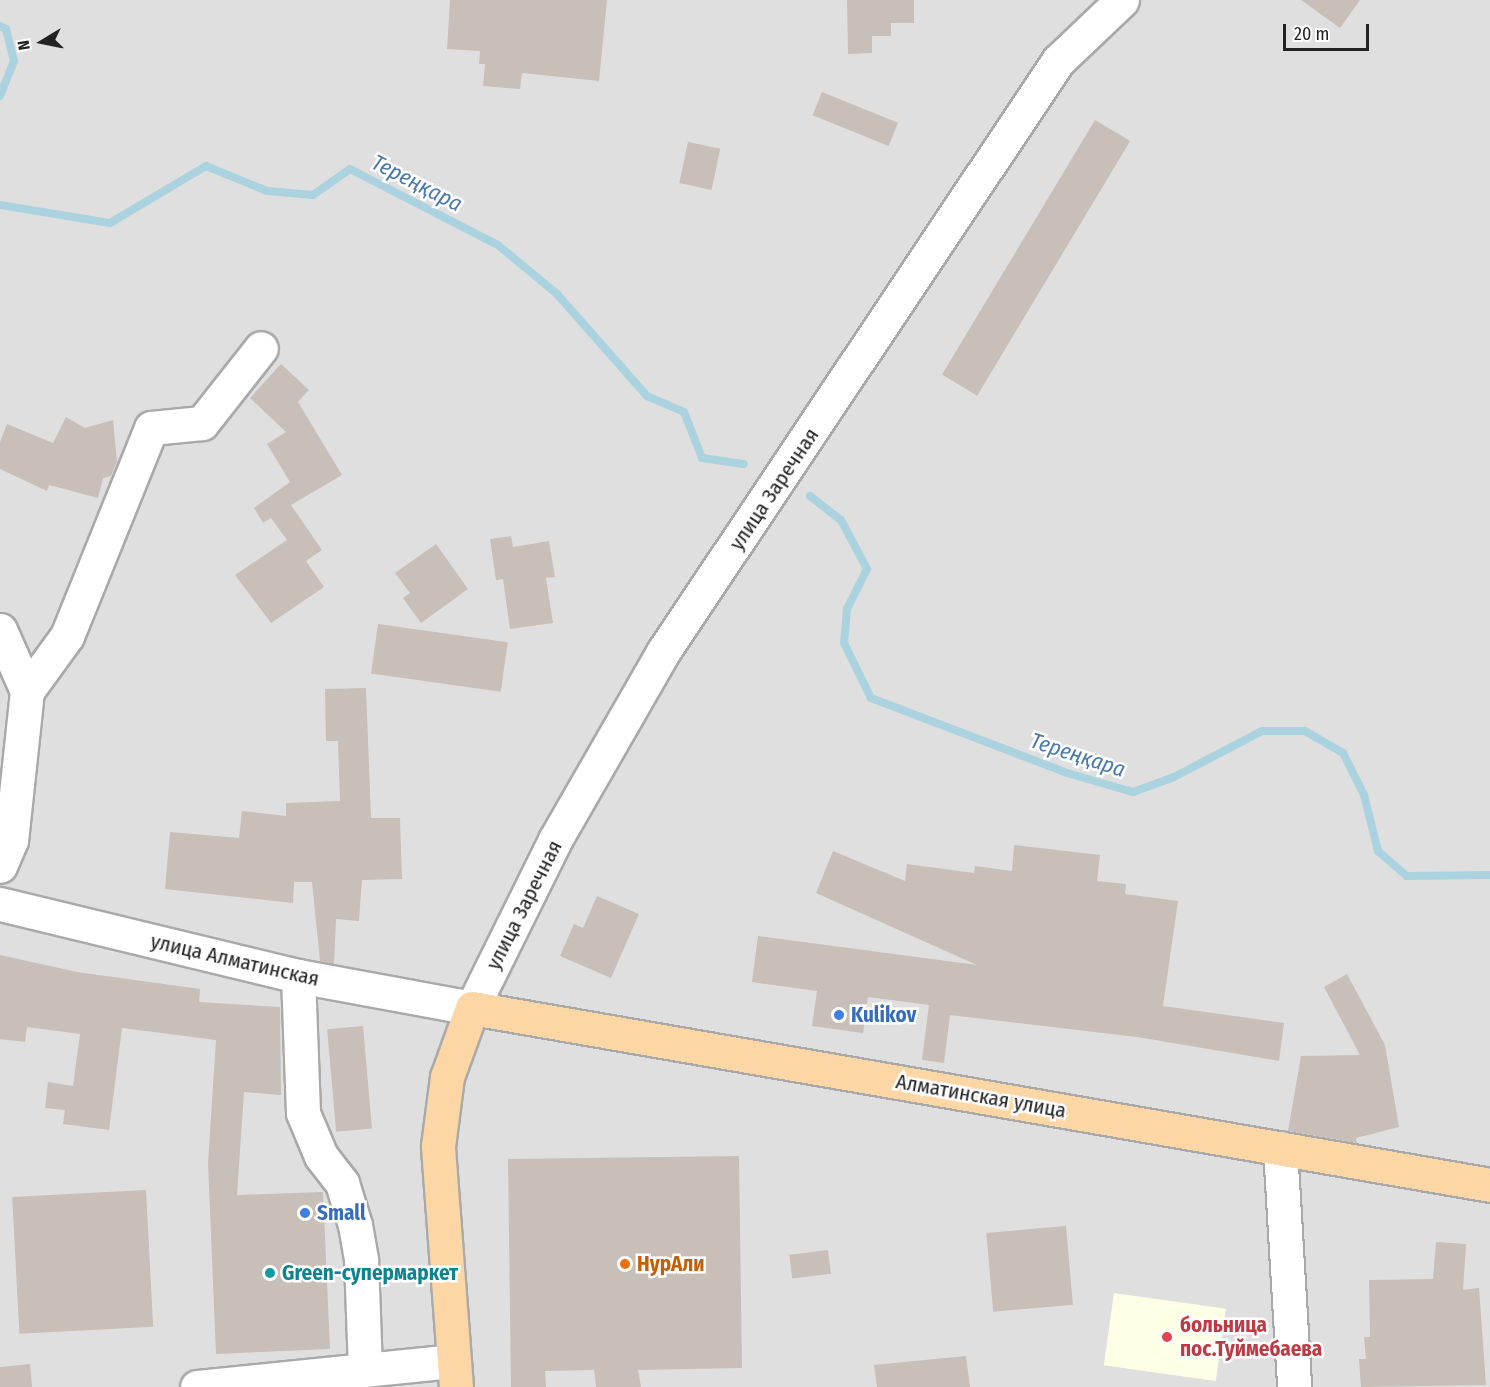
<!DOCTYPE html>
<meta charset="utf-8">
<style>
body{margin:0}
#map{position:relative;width:1490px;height:1387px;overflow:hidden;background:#f2efe9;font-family:"Fira Sans Condensed",sans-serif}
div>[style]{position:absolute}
.residential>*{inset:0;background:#e0dfdf;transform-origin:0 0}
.education>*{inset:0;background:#ffffe5;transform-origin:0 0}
.stream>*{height:8px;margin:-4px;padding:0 4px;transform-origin:4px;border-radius:4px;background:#aad3df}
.building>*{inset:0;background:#c7bfb8;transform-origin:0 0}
.roads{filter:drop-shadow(2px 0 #a9a9a9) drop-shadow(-2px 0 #a9a9a9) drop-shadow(0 2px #a9a9a9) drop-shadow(0 -2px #a9a9a9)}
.minor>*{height:33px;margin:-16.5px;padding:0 16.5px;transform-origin:16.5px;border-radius:16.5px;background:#fff}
.major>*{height:33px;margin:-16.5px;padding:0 16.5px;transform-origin:16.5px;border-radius:16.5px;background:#fcd6a4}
.dots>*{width:16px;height:16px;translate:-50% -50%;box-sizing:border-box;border:3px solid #fff;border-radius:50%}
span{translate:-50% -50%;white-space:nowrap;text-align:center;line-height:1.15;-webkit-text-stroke:5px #fff;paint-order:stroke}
.street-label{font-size:21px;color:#222}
.shop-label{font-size:21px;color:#366cbe;font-weight:700}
.left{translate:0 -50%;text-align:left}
.food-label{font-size:21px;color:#c56008;font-weight:700}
.culture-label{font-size:21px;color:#0d838f;font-weight:700}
.health-label{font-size:21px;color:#be3a42;font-weight:700}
.water-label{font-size:22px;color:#4a7aab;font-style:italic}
.north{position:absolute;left:12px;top:12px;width:60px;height:60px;-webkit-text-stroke:4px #fff;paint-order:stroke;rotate:260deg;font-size:16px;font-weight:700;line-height:24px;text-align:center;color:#222}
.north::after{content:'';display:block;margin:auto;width:21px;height:27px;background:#222;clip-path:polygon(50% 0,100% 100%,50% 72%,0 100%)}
.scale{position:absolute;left:1283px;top:24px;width:86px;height:27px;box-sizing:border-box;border:3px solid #222;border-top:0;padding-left:8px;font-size:18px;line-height:21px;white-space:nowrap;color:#222;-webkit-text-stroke:4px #fff;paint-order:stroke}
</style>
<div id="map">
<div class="residential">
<div style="left:0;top:0;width:1490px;height:1387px"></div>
</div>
<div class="education">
<div style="left:1114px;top:1293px;width:113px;height:73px;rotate:8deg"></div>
</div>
<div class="stream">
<div style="left:0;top:26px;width:7px;rotate:27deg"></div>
<div style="left:6px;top:29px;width:33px;rotate:76deg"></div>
<div style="left:14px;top:61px;width:38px;rotate:112deg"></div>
<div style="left:0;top:205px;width:111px;rotate:9.3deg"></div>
<div style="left:110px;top:223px;width:112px;rotate:-30.7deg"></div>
<div style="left:206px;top:166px;width:66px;rotate:22.3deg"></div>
<div style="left:267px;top:191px;width:46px;rotate:5deg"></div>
<div style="left:313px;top:195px;width:45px;rotate:-35.1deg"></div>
<div style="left:350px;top:169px;width:166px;rotate:27.2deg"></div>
<div style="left:498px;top:245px;width:77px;rotate:39.7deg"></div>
<div style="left:557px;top:294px;width:136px;rotate:48.6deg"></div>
<div style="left:647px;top:396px;width:40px;rotate:23.4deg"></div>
<div style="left:684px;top:412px;width:49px;rotate:68.6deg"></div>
<div style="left:702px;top:458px;width:42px;rotate:8.1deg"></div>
<div style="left:810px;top:496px;width:39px;rotate:38deg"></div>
<div style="left:841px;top:520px;width:55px;rotate:62deg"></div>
<div style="left:867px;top:569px;width:45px;rotate:116.6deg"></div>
<div style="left:847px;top:609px;width:34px;rotate:95deg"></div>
<div style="left:844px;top:643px;width:61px;rotate:63.9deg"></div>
<div style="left:871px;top:698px;width:210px;rotate:20.9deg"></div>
<div style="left:1067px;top:773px;width:69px;rotate:16.1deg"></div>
<div style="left:1133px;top:792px;width:44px;rotate:-20.1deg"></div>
<div style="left:1174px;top:777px;width:99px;rotate:-27.6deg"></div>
<div style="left:1262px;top:731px;width:43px"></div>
<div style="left:1305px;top:731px;width:44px;rotate:30.1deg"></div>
<div style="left:1343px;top:753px;width:47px;rotate:63.4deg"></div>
<div style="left:1364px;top:795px;width:58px;rotate:76deg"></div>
<div style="left:1378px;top:851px;width:38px;rotate:41deg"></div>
<div style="left:1407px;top:876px;width:83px;rotate:-0.7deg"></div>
</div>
<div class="building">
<div style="clip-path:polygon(450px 0,607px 0,599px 81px,522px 73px,520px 89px,483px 86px,485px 64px,479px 64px,480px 51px,447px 49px)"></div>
<div style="clip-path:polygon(847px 0,914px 0,914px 23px,891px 23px,891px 36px,872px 36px,872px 53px,848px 54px)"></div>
<div style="clip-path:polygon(1301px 0,1360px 0,1340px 28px)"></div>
<div style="left:822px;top:92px;width:82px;height:25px;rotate:22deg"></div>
<div style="left:1095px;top:120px;width:41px;height:297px;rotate:31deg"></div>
<div style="left:688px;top:142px;width:33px;height:42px;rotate:12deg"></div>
<div style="clip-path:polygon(281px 364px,309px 390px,298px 402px,342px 475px,291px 505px,322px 550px,306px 561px,324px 587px,271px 623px,235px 575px,287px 540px,271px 518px,263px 523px,254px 508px,290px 482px,267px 444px,286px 432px,250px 398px)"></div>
<div style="clip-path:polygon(66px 417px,85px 428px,113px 420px,117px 461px,111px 476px,103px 478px,98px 498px,49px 485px,47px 491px,0 469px,0 442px,7px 424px,53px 443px)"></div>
<div style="clip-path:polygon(511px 536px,513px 547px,549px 541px,555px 577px,546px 578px,553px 623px,510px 629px,503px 579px,496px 580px,490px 539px)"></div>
<div style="clip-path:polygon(436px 544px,468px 589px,421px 623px,403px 598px,410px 593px,395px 573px)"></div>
<div style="left:378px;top:624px;width:131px;height:50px;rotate:8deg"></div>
<div style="clip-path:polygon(366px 688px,371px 818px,400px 818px,402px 879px,362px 880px,359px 921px,336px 919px,334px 964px,320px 961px,312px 882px,294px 882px,293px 903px,165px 889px,170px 832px,239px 838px,242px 811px,286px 816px,286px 803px,340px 801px,338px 741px,326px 741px,325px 689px)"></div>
<div style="clip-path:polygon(1014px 845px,1100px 855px,1097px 881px,1126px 884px,1125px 894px,1178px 901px,1163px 1006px,1284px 1023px,1279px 1061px,1137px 1037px,950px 1015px,944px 1063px,922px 1060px,929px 1005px,868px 997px,863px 1033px,812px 1026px,817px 991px,752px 982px,758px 936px,977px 965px,816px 893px,833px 851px,905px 881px,907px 864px,974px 873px,975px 866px,1012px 871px)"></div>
<div style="clip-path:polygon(597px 896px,639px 914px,611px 978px,560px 956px,574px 924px,583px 928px)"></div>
<div style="clip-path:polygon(0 955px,77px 972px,200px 989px,199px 1002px,280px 1007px,281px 1095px,244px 1092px,237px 1195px,323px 1192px,330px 1349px,216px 1354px,208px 1163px,216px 1040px,122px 1028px,109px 1130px,63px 1124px,65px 1110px,45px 1108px,48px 1082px,73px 1086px,80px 1034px,27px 1027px,25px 1042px,0 1039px)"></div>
<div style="clip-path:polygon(1347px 974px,1385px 1045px,1399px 1127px,1356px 1138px,1357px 1143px,1288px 1131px,1301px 1056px,1360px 1055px,1324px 987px)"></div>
<div style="left:363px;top:1026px;width:103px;height:36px;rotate:85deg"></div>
<div style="clip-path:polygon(739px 1156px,742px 1368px,638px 1370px,641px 1387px,596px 1387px,594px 1370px,545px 1371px,546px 1387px,511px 1387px,508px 1159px)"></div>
<div style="left:146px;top:1190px;width:137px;height:134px;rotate:87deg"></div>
<div style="left:1066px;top:1226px;width:79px;height:80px;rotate:85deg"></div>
<div style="clip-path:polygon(1436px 1242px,1466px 1244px,1463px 1290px,1479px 1288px,1486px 1385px,1361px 1387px,1359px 1359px,1366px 1359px,1364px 1337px,1370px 1337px,1369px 1280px,1433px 1279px)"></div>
<div style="left:828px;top:1250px;width:24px;height:39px;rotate:83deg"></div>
<div style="clip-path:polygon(966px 1356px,970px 1387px,877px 1387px,874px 1365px)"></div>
<div style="clip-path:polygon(30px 1364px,32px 1387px,0 1387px,0 1367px)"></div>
</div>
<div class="roads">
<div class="minor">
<div style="left:0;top:630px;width:67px;rotate:66.1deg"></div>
<div style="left:27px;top:691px;width:150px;rotate:96.1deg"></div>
<div style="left:11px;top:840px;width:28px;rotate:113deg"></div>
<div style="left:27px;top:691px;width:68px;rotate:-54deg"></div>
<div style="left:67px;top:636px;width:224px;rotate:-68deg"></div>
<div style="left:151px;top:428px;width:51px;rotate:-5.6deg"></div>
<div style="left:202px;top:423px;width:95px;rotate:-51.8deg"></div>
<div style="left:0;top:904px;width:307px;rotate:13.6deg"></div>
<div style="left:298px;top:976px;width:177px;rotate:10.4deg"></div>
<div style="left:472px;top:1008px;width:187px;rotate:-63.7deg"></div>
<div style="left:555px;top:840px;width:217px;rotate:-60.1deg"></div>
<div style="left:663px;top:652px;width:711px;rotate:-56.24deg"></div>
<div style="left:1058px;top:61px;width:88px;rotate:-43.6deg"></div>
<div style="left:298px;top:976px;width:137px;rotate:87.9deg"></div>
<div style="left:303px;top:1113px;width:47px;rotate:67.3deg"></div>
<div style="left:321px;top:1156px;width:34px;rotate:52deg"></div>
<div style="left:342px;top:1183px;width:44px;rotate:72.8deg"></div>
<div style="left:355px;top:1225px;width:36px;rotate:80deg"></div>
<div style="left:361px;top:1260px;width:110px;rotate:87.9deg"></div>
<div style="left:1280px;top:1148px;width:239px;rotate:86.6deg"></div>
<div style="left:197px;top:1387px;width:257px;rotate:-5.8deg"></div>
</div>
<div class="major">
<div style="left:456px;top:1387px;width:242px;rotate:-94.3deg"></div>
<div style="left:438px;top:1146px;width:70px;rotate:-82.6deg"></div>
<div style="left:447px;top:1077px;width:73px;rotate:-70.1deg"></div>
<div style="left:472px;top:1008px;width:1033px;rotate:9.86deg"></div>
</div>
</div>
<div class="dots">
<div style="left:839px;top:1015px;background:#3f7fe0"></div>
<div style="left:305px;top:1213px;background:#3f7fe0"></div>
<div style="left:625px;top:1264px;background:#e8710a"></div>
<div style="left:270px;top:1273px;background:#0f9aa8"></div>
<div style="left:1167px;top:1337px;background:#e0444e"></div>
</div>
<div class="street-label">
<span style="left:774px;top:489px;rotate:-56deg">улица Заречная</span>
<span style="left:524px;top:905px;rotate:-63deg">улица Заречная</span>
<span style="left:235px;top:960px;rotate:13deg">улица Алматинская</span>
<span style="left:981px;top:1096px;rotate:10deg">Алматинская улица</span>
</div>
<div class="shop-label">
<span class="left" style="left:851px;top:1015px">Kulikov</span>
<span class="left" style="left:317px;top:1213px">Small</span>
</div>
<div class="food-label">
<span class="left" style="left:637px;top:1264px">НурАли</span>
</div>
<div class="culture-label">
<span class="left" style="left:282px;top:1273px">Green-супермаркет</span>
</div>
<div class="health-label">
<span class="left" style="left:1180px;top:1337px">больница<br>пос.Туймебаева</span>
</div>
<div class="water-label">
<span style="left:417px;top:183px;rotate:27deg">Тереңқара</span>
<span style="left:1078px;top:755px;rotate:18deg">Тереңқара</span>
</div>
<div class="north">N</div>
<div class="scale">20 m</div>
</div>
